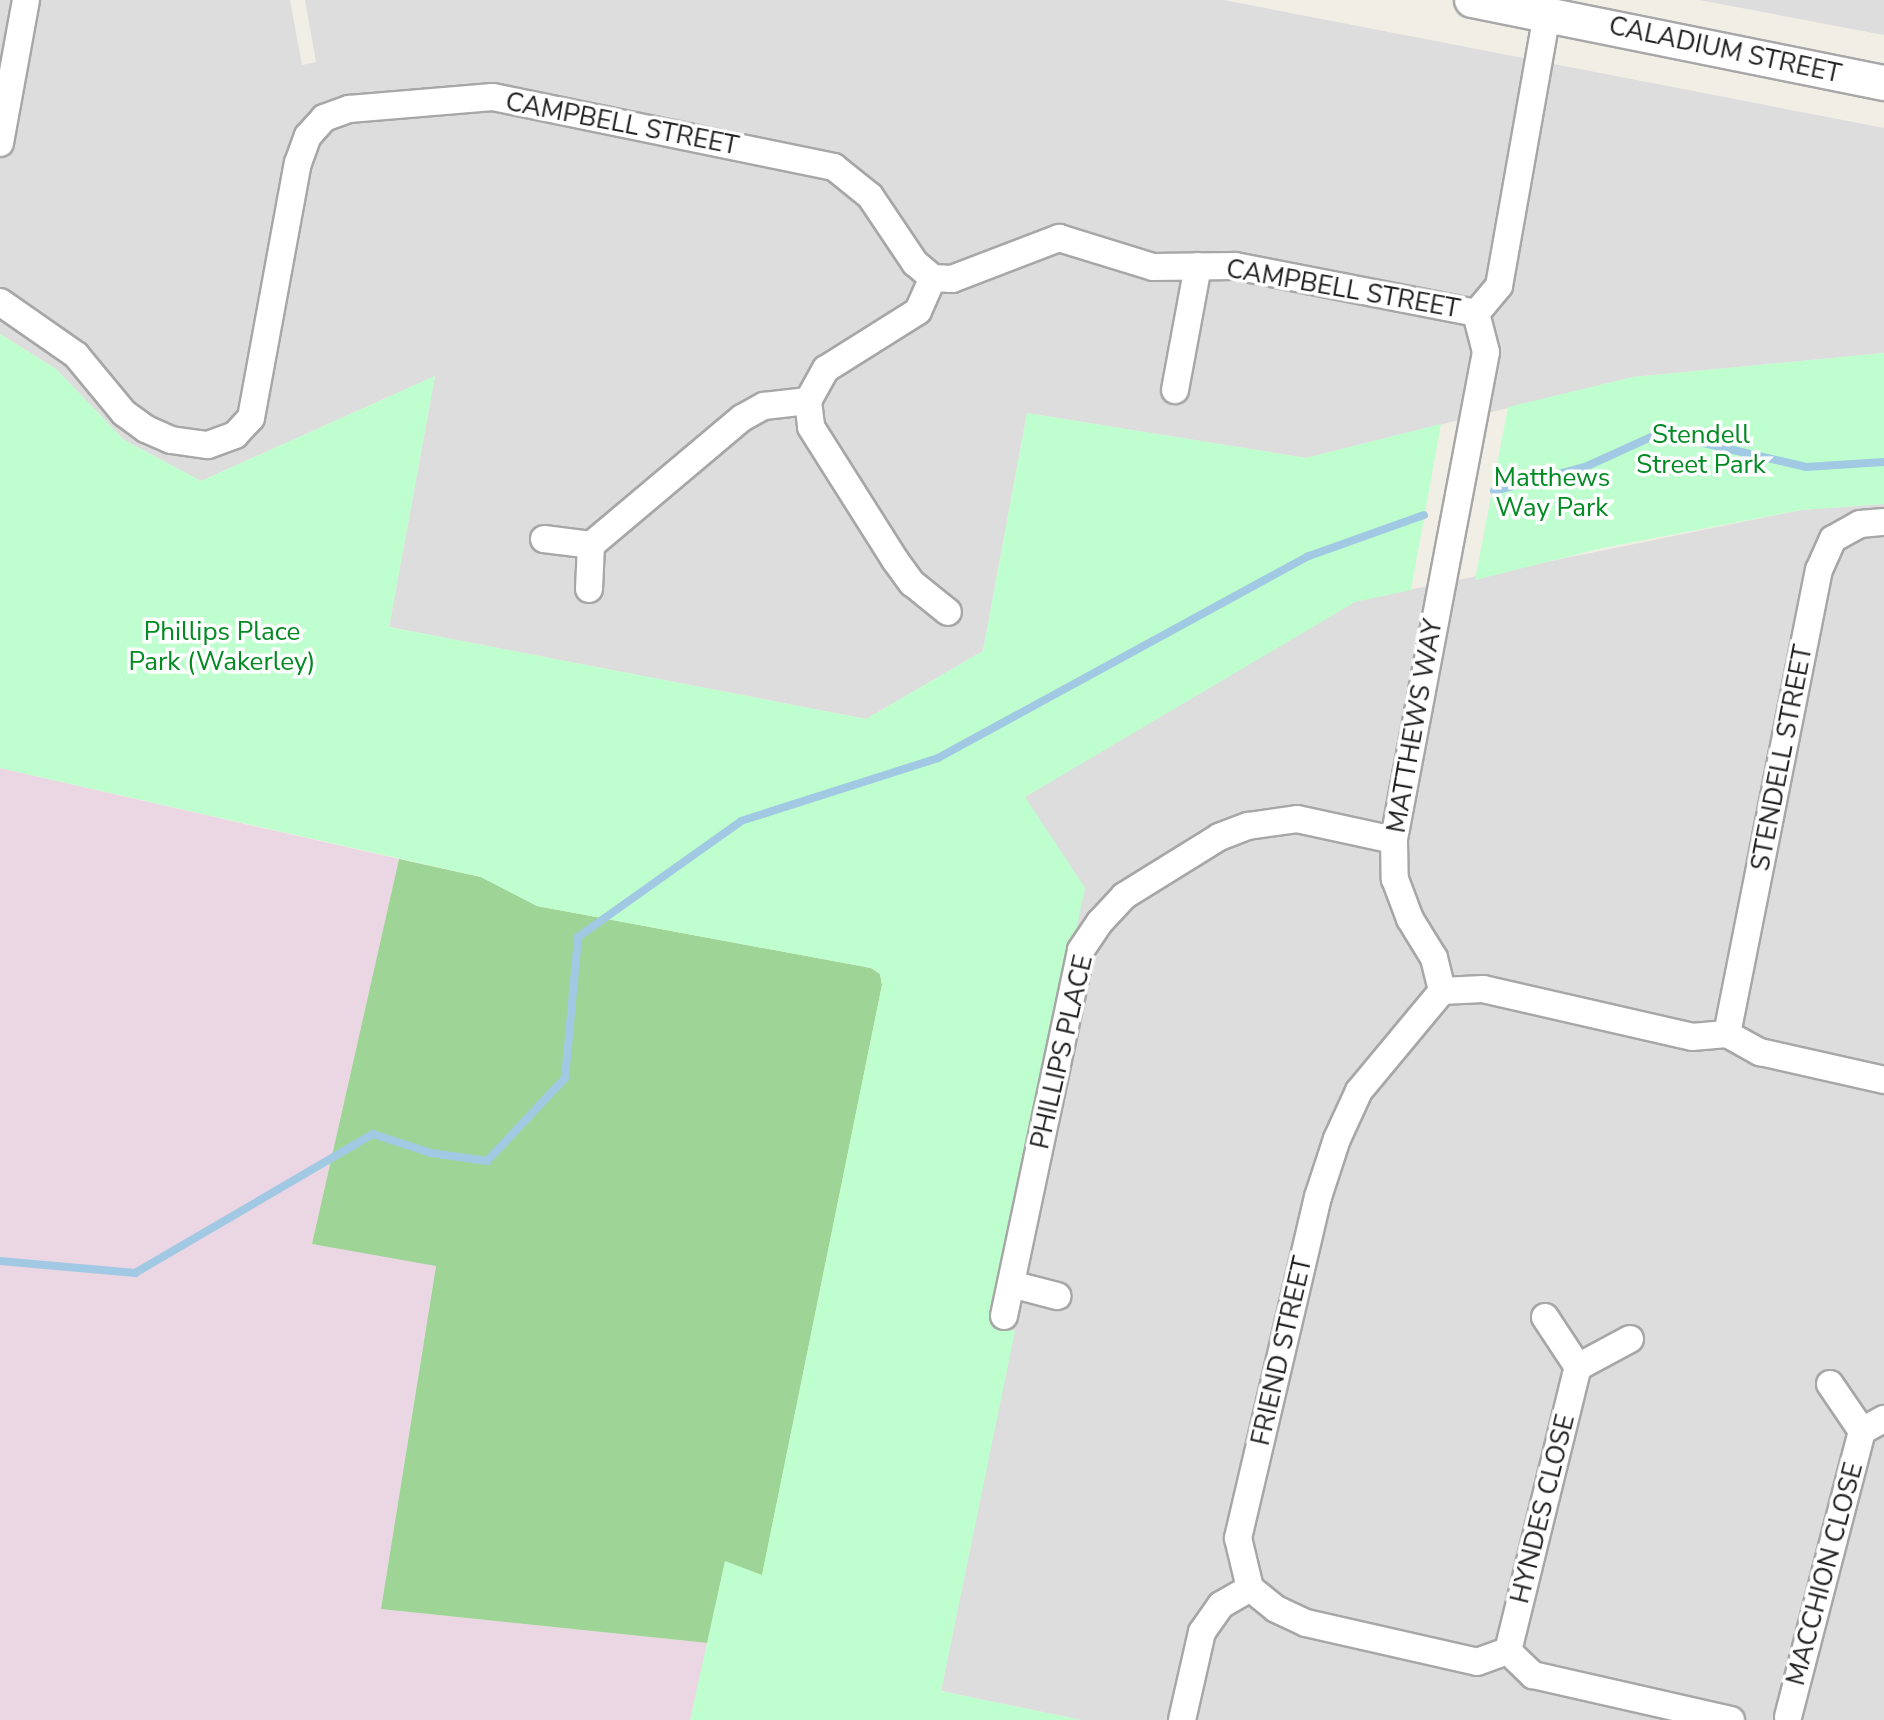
<!DOCTYPE html>
<style>
body{margin:0}
#map{position:relative;width:1884px;height:1720px;overflow:hidden;background:#f1efe5;font-family:"Nunito Sans",sans-serif}
div>[style]{position:absolute}
.residential>*{inset:0;background:#dedddd}
.industrial>*{inset:0;background:#ebd7e4}
.forest>*{inset:0;background:#9ed496}
.park>*{inset:0;background:#bffece}
.stream>*{height:8px;margin:-4px;padding:0 4px;transform-origin:4px;border-radius:4px;background:#a2c9e3}
.roads{filter:drop-shadow(2px 0 #a7a7a7) drop-shadow(-2px 0 #a7a7a7) drop-shadow(0 2px #a7a7a7) drop-shadow(0 -2px #a7a7a7)}
.minor>*{height:26px;margin:-13px;padding:0 13px;transform-origin:13px;border-radius:13px;background:#fff}
.tertiary>*{height:34px;margin:-17px;padding:0 17px;transform-origin:17px;border-radius:17px;background:#fff}
span{translate:-50% -50%;white-space:nowrap;text-align:center;line-height:1.15;-webkit-text-stroke:7px #fff;paint-order:stroke}
.street-label{font-size:26px;color:#202020}
.park-label{font-size:26px;color:#028a23}
</style>
<div id="map">
<div class="residential">
<div style="clip-path:polygon(0 0,290px 0,302px 65px,316px 62px,305px 0,1224px 0,1884px 128px,1884px 353px,1633px 377px,1306px 458px,1027px 413px,983px 651px,866px 719px,389px 627px,435px 376px,201px 481px,124px 440px,56px 369px,0 334px)"></div>
<div style="clip-path:polygon(1699px 0,1884px 0,1884px 35px)"></div>
<div style="clip-path:polygon(1884px 504px,1884px 1720px,1081px 1720px,941px 1691px,1014px 1332px,992px 1327px,1024px 797px,1355px 601px,1801px 510px)"></div>
</div>
<div class="industrial">
<div style="clip-path:polygon(0 768px,399px 859px,312px 1244px,436px 1265px,381px 1609px,708px 1643px,690px 1720px,0 1720px)"></div>
</div>
<div class="forest">
<div style="clip-path:polygon(399px 859px,481px 877px,537px 906px,871px 968px,880px 974px,882px 985px,762px 1576px,725px 1562px,708px 1643px,381px 1609px,436px 1266px,312px 1244px)"></div>
</div>
<div class="park">
<div style="clip-path:polygon(0 334px,56px 369px,124px 440px,201px 481px,435px 376px,389px 627px,866px 719px,983px 651px,1027px 413px,1306px 458px,1441px 424px,1411px 590px,1355px 602px,1025px 797px,1085px 888px,992px 1326px,1015px 1331px,941px 1691px,1081px 1720px,690px 1720px,725px 1561px,762px 1575px,882px 985px,880px 974px,871px 968px,537px 906px,481px 877px,0 768px)"></div>
<div style="clip-path:polygon(1884px 353px,1884px 504px,1801px 510px,1603px 548px,1475px 580px,1508px 407px,1633px 377px)"></div>
</div>
<div class="stream">
<div style="left:1494px;top:491px;width:94px;rotate:-14.8deg"></div>
<div style="left:1585px;top:467px;width:82px;rotate:-24.4deg"></div>
<div style="left:1660px;top:433px;width:150px;rotate:13.1deg"></div>
<div style="left:1806px;top:467px;width:78px;rotate:-3.7deg"></div>
<div style="left:0;top:1261px;width:136px;rotate:5.1deg"></div>
<div style="left:135px;top:1273px;width:276px;rotate:-30.3deg"></div>
<div style="left:373px;top:1134px;width:61px;rotate:18.1deg"></div>
<div style="left:431px;top:1153px;width:57px;rotate:8.1deg"></div>
<div style="left:487px;top:1161px;width:114px;rotate:-46.8deg"></div>
<div style="left:565px;top:1078px;width:142px;rotate:-84.7deg"></div>
<div style="left:578px;top:937px;width:200px;rotate:-35.4deg"></div>
<div style="left:741px;top:821px;width:207px;rotate:-17.7deg"></div>
<div style="left:938px;top:758px;width:422px;rotate:-28.6deg"></div>
<div style="left:1309px;top:556px;width:122px;rotate:-19.6deg"></div>
</div>
<div class="roads">
<div class="minor">
<div style="left:1547px;top:14px;width:276px;rotate:100deg"></div>
<div style="left:1499px;top:286px;width:35px;rotate:130deg"></div>
<div style="left:1476px;top:313px;width:40px;rotate:75.6deg"></div>
<div style="left:1486px;top:352px;width:497px;rotate:100.7deg"></div>
<div style="left:1394px;top:840px;width:39px;rotate:89deg"></div>
<div style="left:1395px;top:879px;width:43px;rotate:69.4deg"></div>
<div style="left:1410px;top:919px;width:46px;rotate:58.4deg"></div>
<div style="left:1434px;top:958px;width:34px;rotate:76deg"></div>
<div style="left:1442px;top:991px;width:41px;rotate:-2.8deg"></div>
<div style="left:1483px;top:989px;width:214px;rotate:12.9deg"></div>
<div style="left:1692px;top:1037px;width:35px;rotate:-5deg"></div>
<div style="left:1727px;top:1034px;width:38px;rotate:29deg"></div>
<div style="left:1760px;top:1052px;width:127px;rotate:12.7deg"></div>
<div style="left:0;top:143px;width:145px;rotate:-79.7deg"></div>
<div style="left:0;top:302px;width:93px;rotate:34.9deg"></div>
<div style="left:76px;top:355px;width:75px;rotate:50.4deg"></div>
<div style="left:124px;top:413px;width:27px;rotate:36deg"></div>
<div style="left:146px;top:429px;width:27px;rotate:24deg"></div>
<div style="left:171px;top:440px;width:37px;rotate:8deg"></div>
<div style="left:208px;top:445px;width:29px;rotate:-20deg"></div>
<div style="left:235px;top:435px;width:23px;rotate:-47deg"></div>
<div style="left:251px;top:418px;width:259px;rotate:-79.6deg"></div>
<div style="left:298px;top:163px;width:29px;rotate:-70deg"></div>
<div style="left:308px;top:136px;width:24px;rotate:-48deg"></div>
<div style="left:324px;top:118px;width:27px;rotate:-20deg"></div>
<div style="left:349px;top:109px;width:144px;rotate:-4.8deg"></div>
<div style="left:493px;top:97px;width:348px;rotate:11.6deg"></div>
<div style="left:834px;top:167px;width:46px;rotate:38.9deg"></div>
<div style="left:870px;top:196px;width:81px;rotate:56.1deg"></div>
<div style="left:915px;top:263px;width:23px;rotate:40deg"></div>
<div style="left:933px;top:278px;width:19px;rotate:3deg"></div>
<div style="left:952px;top:279px;width:115px;rotate:-21deg"></div>
<div style="left:1059px;top:238px;width:98px;rotate:17.1deg"></div>
<div style="left:1153px;top:267px;width:82px;rotate:-0.7deg"></div>
<div style="left:1235px;top:266px;width:246px;rotate:11deg"></div>
<div style="left:1175px;top:390px;width:126px;rotate:-79.5deg"></div>
<div style="left:808px;top:401px;width:26px;rotate:83deg"></div>
<div style="left:811px;top:427px;width:157px;rotate:57.7deg"></div>
<div style="left:895px;top:560px;width:29px;rotate:54deg"></div>
<div style="left:912px;top:583px;width:46px;rotate:38.9deg"></div>
<div style="left:544px;top:539px;width:47px;rotate:7.3deg"></div>
<div style="left:591px;top:545px;width:44px;rotate:92.6deg"></div>
<div style="left:591px;top:545px;width:197px;rotate:-40.1deg"></div>
<div style="left:742px;top:418px;width:25px;rotate:-29deg"></div>
<div style="left:764px;top:406px;width:44px;rotate:-6.5deg"></div>
<div style="left:808px;top:401px;width:37px;rotate:-61deg"></div>
<div style="left:826px;top:369px;width:109px;rotate:-32.2deg"></div>
<div style="left:918px;top:311px;width:36px;rotate:-66deg"></div>
<div style="left:1727px;top:1034px;width:473px;rotate:-78.8deg"></div>
<div style="left:1819px;top:570px;width:34px;rotate:-66deg"></div>
<div style="left:1833px;top:539px;width:31px;rotate:-29deg"></div>
<div style="left:1860px;top:524px;width:24px;rotate:-5deg"></div>
<div style="left:1011px;top:1284px;width:48px;rotate:14.6deg"></div>
<div style="left:1004px;top:1316px;width:374px;rotate:-78.1deg"></div>
<div style="left:1081px;top:950px;width:34px;rotate:-56deg"></div>
<div style="left:1100px;top:922px;width:35px;rotate:-47deg"></div>
<div style="left:1124px;top:896px;width:112px;rotate:-31.8deg"></div>
<div style="left:1219px;top:837px;width:31px;rotate:-21deg"></div>
<div style="left:1248px;top:826px;width:49px;rotate:-8.1deg"></div>
<div style="left:1297px;top:819px;width:99px;rotate:12.2deg"></div>
<div style="left:1545px;top:1317px;width:60px;rotate:56.6deg"></div>
<div style="left:1578px;top:1367px;width:59px;rotate:-28.3deg"></div>
<div style="left:1830px;top:1384px;width:57px;rotate:55.8deg"></div>
<div style="left:1862px;top:1431px;width:25px;rotate:-29deg"></div>
<div style="left:1250px;top:1588px;width:33px;rotate:39deg"></div>
<div style="left:1276px;top:1609px;width:33px;rotate:25deg"></div>
<div style="left:1306px;top:1623px;width:175px;rotate:12.8deg"></div>
<div style="left:1477px;top:1662px;width:33px;rotate:-20deg"></div>
<div style="left:1508px;top:1651px;width:35px;rotate:44deg"></div>
<div style="left:1533px;top:1675px;width:203px;rotate:12.8deg"></div>
<div style="left:1508px;top:1651px;width:292px;rotate:-76.2deg"></div>
<div style="left:1788px;top:1717px;width:295px;rotate:-75.5deg"></div>
<div style="left:1182px;top:1720px;width:90px;rotate:-77.2deg"></div>
<div style="left:1202px;top:1632px;width:33px;rotate:-55deg"></div>
<div style="left:1221px;top:1605px;width:34px;rotate:-30deg"></div>
<div style="left:1250px;top:1588px;width:51px;rotate:-103.5deg"></div>
<div style="left:1238px;top:1538px;width:350px;rotate:-76.8deg"></div>
<div style="left:1318px;top:1197px;width:61px;rotate:-71.9deg"></div>
<div style="left:1337px;top:1139px;width:53px;rotate:-65.4deg"></div>
<div style="left:1359px;top:1091px;width:130px;rotate:-50.3deg"></div>
</div>
<div class="tertiary">
<div style="left:1472px;top:0;width:420px;rotate:11.4deg"></div>
</div>
</div>
<div class="street-label">
<span style="left:1725px;top:50px;rotate:12deg">CALADIUM STREET</span>
<span style="left:622px;top:124px;rotate:11deg">CAMPBELL STREET</span>
<span style="left:1343px;top:289px;rotate:10deg">CAMPBELL STREET</span>
<span style="left:1415px;top:726px;rotate:-80deg">MATTHEWS WAY</span>
<span style="left:1782px;top:758px;rotate:-79deg">STENDELL STREET</span>
<span style="left:1062px;top:1052px;rotate:-77deg">PHILLIPS PLACE</span>
<span style="left:1282px;top:1351px;rotate:-77deg">FRIEND STREET</span>
<span style="left:1543px;top:1509px;rotate:-76deg">HYNDES CLOSE</span>
<span style="left:1825px;top:1574px;rotate:-75deg">MACCHION CLOSE</span>
</div>
<div class="park-label">
<span style="left:1701px;top:450px">Stendell<br>Street Park</span>
<span style="left:1552px;top:493px">Matthews<br>Way Park</span>
<span style="left:222px;top:647px">Phillips Place<br>Park (Wakerley)</span>
</div>
</div>
